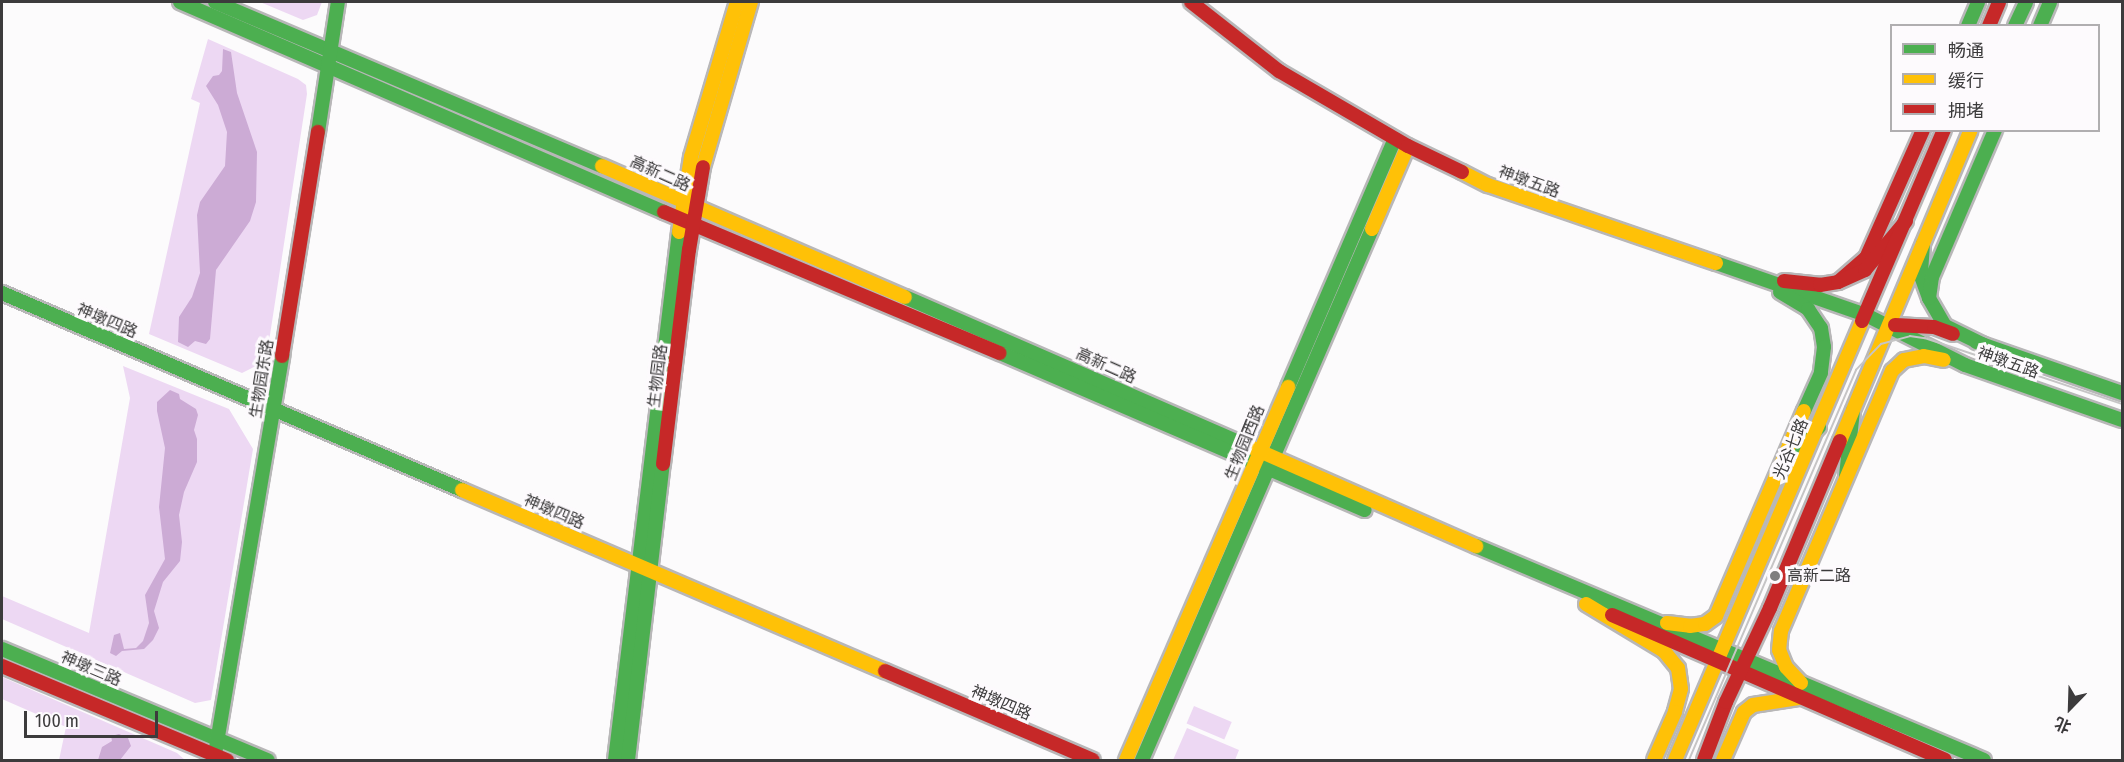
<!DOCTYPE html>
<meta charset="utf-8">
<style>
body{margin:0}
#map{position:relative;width:2124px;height:762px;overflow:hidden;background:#fcfbfc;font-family:"Fira Sans Condensed","Noto Sans SC",sans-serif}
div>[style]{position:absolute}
.green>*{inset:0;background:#edd8f3;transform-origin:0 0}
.water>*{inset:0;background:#ccabd5}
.roads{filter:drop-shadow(2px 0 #b8b7b8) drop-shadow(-2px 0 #b8b7b8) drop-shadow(0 2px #b8b7b8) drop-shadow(0 -2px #b8b7b8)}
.fast>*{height:14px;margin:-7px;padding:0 7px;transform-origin:7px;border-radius:7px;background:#4caf50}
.slow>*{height:14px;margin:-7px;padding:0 7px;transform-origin:7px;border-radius:7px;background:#ffc107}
.jam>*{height:14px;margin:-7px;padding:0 7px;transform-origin:7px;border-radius:7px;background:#c62828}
.tram>*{height:1.5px;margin:-0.75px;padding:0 0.75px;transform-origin:0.75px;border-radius:0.75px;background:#c6c5c6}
.dots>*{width:16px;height:16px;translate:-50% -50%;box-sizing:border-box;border:3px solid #fdfafd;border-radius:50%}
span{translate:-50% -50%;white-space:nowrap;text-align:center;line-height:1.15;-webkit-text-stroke:6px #fdfafd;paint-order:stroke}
.street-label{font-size:16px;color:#3c3b3c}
.poi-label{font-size:16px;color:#3c3b3c}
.left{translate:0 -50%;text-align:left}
.frame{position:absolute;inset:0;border:3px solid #3c3b3c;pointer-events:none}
.legend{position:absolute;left:1890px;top:24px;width:210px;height:108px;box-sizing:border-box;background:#fdfafd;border:2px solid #b0aeb0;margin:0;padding:8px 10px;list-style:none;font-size:18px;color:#3c3b3c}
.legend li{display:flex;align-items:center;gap:12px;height:30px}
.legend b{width:30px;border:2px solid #b0aeb0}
.north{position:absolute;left:2040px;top:678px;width:60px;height:60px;-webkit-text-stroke:4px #fdfafd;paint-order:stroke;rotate:203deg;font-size:16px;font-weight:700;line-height:24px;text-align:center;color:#3c3b3c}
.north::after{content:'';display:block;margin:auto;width:21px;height:27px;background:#3c3b3c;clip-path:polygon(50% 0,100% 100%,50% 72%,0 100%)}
.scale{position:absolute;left:24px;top:711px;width:134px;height:27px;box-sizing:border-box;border:3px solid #3c3b3c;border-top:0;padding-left:8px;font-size:18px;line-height:21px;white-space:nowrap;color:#3c3b3c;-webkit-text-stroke:4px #fdfafd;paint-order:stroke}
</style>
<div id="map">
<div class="green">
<div style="clip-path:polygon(260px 2px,322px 2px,317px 15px,303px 20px)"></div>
<div style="clip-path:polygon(208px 39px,298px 79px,306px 85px,307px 94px,266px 361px,242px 373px,149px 334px,200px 103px,191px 99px)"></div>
<div style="clip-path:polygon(123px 366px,229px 409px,253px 449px,211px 700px,195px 703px,2px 619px,2px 596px,89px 633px,130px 398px)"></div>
<div style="clip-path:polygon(2px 677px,177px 753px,185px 760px,59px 760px,66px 727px,2px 699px)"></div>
<div style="left:1194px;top:706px;width:41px;height:19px;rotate:23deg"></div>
<div style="clip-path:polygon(1187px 728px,1239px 750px,1235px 760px,1173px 760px)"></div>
</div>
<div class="water">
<div style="clip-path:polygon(223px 49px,231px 52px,237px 93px,257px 152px,256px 202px,250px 221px,216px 270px,210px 339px,206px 344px,195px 341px,188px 347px,178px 342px,179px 317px,192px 297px,200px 273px,197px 215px,200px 202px,225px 166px,227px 132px,218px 105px,206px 86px,213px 76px,219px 75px,222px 71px)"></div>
<div style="clip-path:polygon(170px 390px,179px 394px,180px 399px,196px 409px,198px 415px,194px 430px,197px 439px,197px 462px,184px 492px,179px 515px,182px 542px,180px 561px,163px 582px,154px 611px,159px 628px,153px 640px,144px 649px,122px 651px,116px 656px,110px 653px,114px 635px,120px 633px,124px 649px,136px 648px,143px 641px,149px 623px,145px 595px,165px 559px,159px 507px,165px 448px,157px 411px,157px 402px)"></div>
<div style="clip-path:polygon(119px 734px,128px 738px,131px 746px,120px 760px,98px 760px,102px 747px,112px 741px,111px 736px)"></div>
</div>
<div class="roads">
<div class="fast">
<div style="left:180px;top:2px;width:528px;rotate:23.46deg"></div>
<div style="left:215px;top:2px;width:420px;rotate:23deg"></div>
<div style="left:1968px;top:26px;width:26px;rotate:-67deg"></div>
<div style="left:2015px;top:26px;width:26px;rotate:-65deg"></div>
<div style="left:2040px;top:26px;width:26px;rotate:-67deg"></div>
<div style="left:318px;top:132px;width:132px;rotate:-81.3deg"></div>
<div style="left:1923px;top:244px;width:32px;rotate:94deg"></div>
<div style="left:1921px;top:276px;width:23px;rotate:70deg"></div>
<div style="left:1716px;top:263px;width:159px;rotate:19.1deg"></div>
<div style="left:1866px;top:315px;width:111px;rotate:26.8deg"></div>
<div style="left:1965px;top:365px;width:166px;rotate:19.3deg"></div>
<div style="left:1780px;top:292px;width:33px;rotate:31deg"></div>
<div style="left:1808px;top:309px;width:23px;rotate:56deg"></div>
<div style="left:1821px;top:328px;width:19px;rotate:81deg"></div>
<div style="left:1824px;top:347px;width:26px;rotate:97deg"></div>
<div style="left:1821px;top:373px;width:42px;rotate:114.1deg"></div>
<div style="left:2px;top:293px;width:500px;rotate:23.18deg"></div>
<div style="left:905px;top:297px;width:366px;rotate:23.5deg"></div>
<div style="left:1976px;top:342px;width:155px;rotate:19.3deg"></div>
<div style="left:1984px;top:345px;width:43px;rotate:-154deg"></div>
<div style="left:1945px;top:326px;width:32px;rotate:-120deg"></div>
<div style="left:1929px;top:298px;width:21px;rotate:-82deg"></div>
<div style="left:1932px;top:277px;width:160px;rotate:-66.8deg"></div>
<div style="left:1000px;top:353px;width:397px;rotate:23.3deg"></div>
<div style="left:1288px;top:387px;width:270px;rotate:-66.7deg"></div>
<div style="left:1783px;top:463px;width:51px;rotate:-45deg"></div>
<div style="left:1846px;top:476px;width:66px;rotate:-83.9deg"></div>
<div style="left:1476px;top:546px;width:551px;rotate:22.84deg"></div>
<div style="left:2px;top:649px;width:288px;rotate:22.7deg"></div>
<div style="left:214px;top:760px;width:410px;rotate:-80.4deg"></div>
<div style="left:615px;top:760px;width:532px;rotate:-83.09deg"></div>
<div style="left:628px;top:760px;width:298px;rotate:-83.3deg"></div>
<div style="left:1142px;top:760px;width:579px;rotate:-66.58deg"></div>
</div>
<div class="slow">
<div style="left:602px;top:166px;width:330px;rotate:23.4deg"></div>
<div style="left:703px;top:167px;width:172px;rotate:-73.8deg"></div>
<div style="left:1462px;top:172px;width:29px;rotate:27deg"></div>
<div style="left:1488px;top:185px;width:241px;rotate:18.9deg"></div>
<div style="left:1372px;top:229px;width:90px;rotate:-66.6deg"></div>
<div style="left:679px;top:232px;width:76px;rotate:-80.9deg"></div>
<div style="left:691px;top:157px;width:162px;rotate:-73.5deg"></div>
<div style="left:1840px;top:441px;width:337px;rotate:-67.2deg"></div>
<div style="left:1241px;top:443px;width:257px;rotate:23.7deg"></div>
<div style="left:462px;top:490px;width:460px;rotate:23.2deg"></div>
<div style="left:1586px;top:604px;width:91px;rotate:31.1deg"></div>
<div style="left:1664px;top:651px;width:22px;rotate:51deg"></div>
<div style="left:1678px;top:668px;width:21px;rotate:82deg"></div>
<div style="left:1681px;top:689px;width:24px;rotate:105deg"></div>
<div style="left:1675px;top:712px;width:52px;rotate:113.6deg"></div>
<div style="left:1667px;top:623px;width:23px;rotate:7deg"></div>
<div style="left:1690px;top:626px;width:15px;rotate:-8deg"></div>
<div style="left:1705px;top:624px;width:14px;rotate:-36deg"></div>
<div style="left:1716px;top:616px;width:223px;rotate:-66.8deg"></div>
<div style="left:1801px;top:683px;width:22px;rotate:-133deg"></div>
<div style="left:1786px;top:667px;width:18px;rotate:-112deg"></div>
<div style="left:1779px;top:650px;width:19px;rotate:-84deg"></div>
<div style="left:1781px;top:631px;width:283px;rotate:-66.9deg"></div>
<div style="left:1892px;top:371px;width:16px;rotate:-43deg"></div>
<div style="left:1904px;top:360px;width:20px;rotate:-11deg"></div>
<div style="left:1924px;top:356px;width:20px;rotate:11deg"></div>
<div style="left:1126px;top:760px;width:407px;rotate:-66.5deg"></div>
<div style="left:1675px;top:760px;width:477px;rotate:-66.9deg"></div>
<div style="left:1723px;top:760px;width:52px;rotate:-66.4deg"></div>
<div style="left:1744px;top:712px;width:11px;rotate:-38deg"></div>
<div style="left:1753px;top:705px;width:46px;rotate:-8.8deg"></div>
</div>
<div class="jam">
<div style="left:1191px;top:2px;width:112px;rotate:38.1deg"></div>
<div style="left:1279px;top:71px;width:149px;rotate:30.2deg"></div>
<div style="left:1408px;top:146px;width:60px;rotate:25.7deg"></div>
<div style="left:1989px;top:26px;width:26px;rotate:-67deg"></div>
<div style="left:664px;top:212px;width:364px;rotate:22.8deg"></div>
<div style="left:1784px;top:281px;width:36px;rotate:6deg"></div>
<div style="left:1820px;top:285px;width:18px;rotate:-9deg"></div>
<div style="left:1838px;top:282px;width:37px;rotate:-41deg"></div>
<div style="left:1866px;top:258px;width:140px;rotate:-66deg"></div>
<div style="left:1838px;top:282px;width:30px;rotate:-24deg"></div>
<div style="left:1865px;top:270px;width:64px;rotate:-50.1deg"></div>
<div style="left:1862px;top:321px;width:208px;rotate:-66.8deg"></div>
<div style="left:1895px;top:325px;width:39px;rotate:3deg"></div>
<div style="left:1934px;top:327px;width:20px;rotate:20deg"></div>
<div style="left:282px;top:356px;width:227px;rotate:-80.9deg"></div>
<div style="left:663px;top:464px;width:216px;rotate:-83.1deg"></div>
<div style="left:689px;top:250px;width:84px;rotate:-80.4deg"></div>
<div style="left:1612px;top:615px;width:363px;rotate:23.5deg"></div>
<div style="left:2px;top:666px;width:244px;rotate:22.7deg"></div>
<div style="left:885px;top:671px;width:226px;rotate:23.2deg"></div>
<div style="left:1704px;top:760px;width:62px;rotate:-69.2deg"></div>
<div style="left:1726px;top:702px;width:104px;rotate:-64.9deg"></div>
<div style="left:1770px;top:608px;width:181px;rotate:-67.3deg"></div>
</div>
</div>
<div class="tram">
<div style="left:1689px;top:760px;width:424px;rotate:-66.8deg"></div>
<div style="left:1856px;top:370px;width:36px;rotate:-46deg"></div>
<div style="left:1881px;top:344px;width:30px;rotate:-15deg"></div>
<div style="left:1910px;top:336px;width:15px;rotate:8deg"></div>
<div style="left:1925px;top:338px;width:208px;rotate:18.5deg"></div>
</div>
<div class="dots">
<div style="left:1775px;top:576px;background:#7f7e7f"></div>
</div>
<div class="street-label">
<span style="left:660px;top:174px;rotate:24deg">高新二路</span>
<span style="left:1529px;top:182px;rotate:20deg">神墩五路</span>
<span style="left:107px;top:321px;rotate:23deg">神墩四路</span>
<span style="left:2008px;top:363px;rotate:19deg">神墩五路</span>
<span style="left:1106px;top:366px;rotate:24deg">高新二路</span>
<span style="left:658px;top:376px;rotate:-83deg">生物园路</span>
<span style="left:262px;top:379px;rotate:-81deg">生物园东路</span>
<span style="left:1245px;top:443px;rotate:-68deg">生物园西路</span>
<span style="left:1791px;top:449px;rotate:-67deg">光谷七路</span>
<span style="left:554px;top:512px;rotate:23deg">神墩四路</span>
<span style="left:91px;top:669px;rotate:23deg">神墩三路</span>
<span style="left:1001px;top:703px;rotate:23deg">神墩四路</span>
</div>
<div class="poi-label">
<span class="left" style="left:1787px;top:576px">高新二路</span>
</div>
<div class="frame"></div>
<ul class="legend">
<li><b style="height:8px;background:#4caf50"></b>畅通</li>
<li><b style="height:8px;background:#ffc107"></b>缓行</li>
<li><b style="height:8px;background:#c62828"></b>拥堵</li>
</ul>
<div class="north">北</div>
<div class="scale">100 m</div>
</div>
